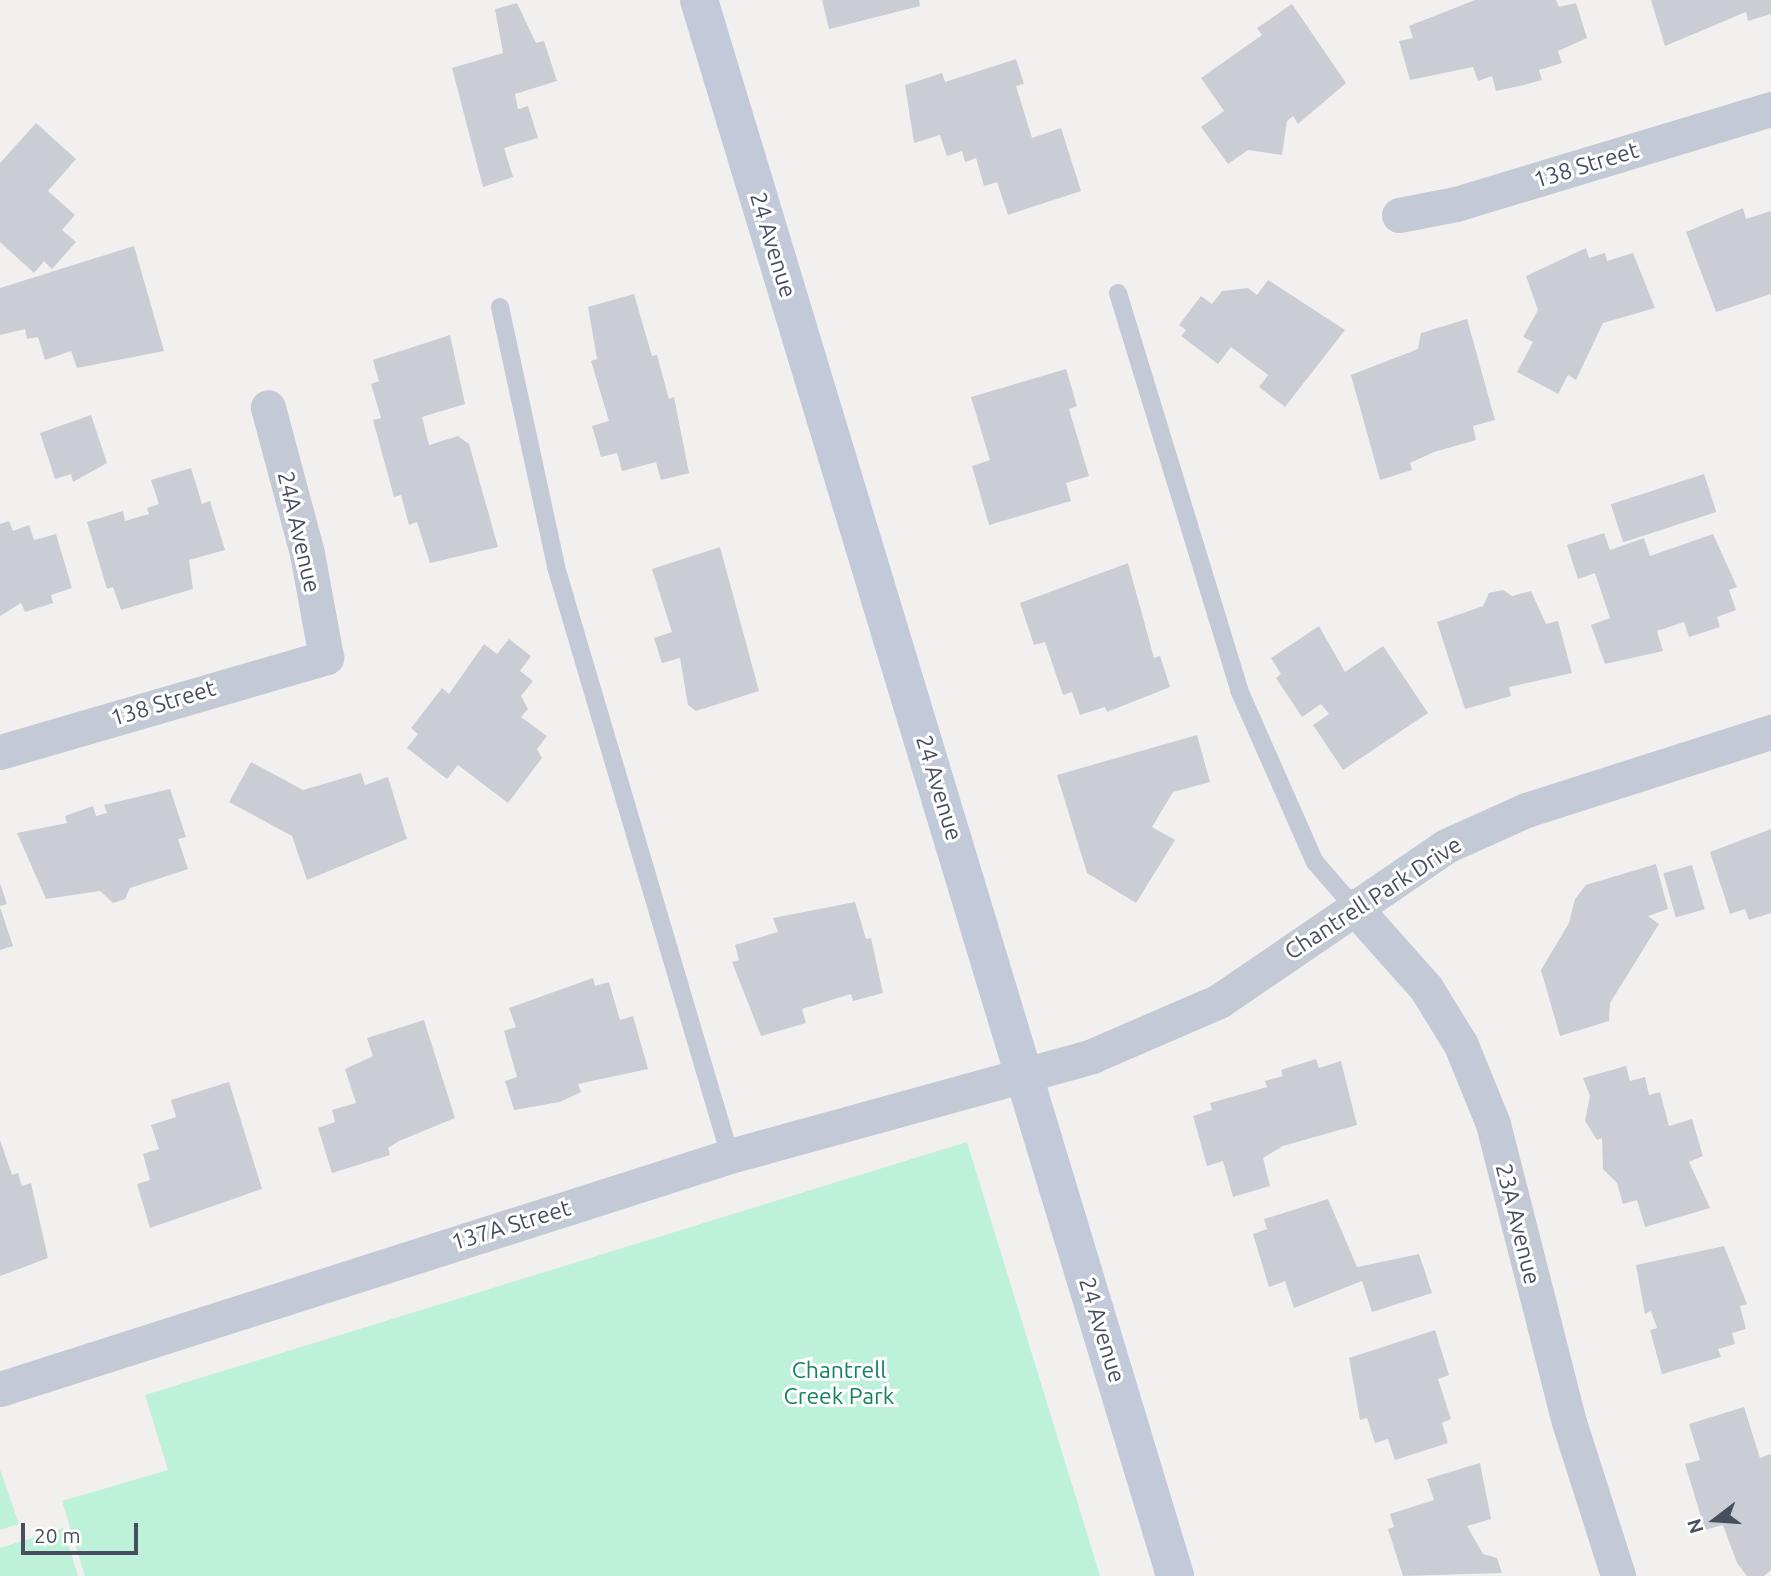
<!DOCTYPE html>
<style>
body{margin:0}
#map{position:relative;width:1771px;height:1576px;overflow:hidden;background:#f2f0ef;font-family:Ubuntu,sans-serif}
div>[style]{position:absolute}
.green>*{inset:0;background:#bdf1d9}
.building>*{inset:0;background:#cbcdd5;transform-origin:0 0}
.lane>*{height:18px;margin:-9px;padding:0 9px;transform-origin:9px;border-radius:9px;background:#c3c9d5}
.street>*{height:35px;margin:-17.5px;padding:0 17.5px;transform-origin:17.5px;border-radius:17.5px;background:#c3c9d5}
.secondary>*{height:38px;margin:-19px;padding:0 19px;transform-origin:19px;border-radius:19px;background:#c2c9d9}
span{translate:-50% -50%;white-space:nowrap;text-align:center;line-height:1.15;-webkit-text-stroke:6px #fff;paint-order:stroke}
.street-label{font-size:23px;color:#474f5e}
.park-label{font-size:23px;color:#14825d}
.north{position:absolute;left:1680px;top:1485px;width:70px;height:70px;-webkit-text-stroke:5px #fff;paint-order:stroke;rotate:253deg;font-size:19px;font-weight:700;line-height:28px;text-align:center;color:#474f5e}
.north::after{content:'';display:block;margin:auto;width:24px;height:32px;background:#474f5e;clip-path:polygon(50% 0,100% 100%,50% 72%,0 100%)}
.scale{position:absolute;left:21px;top:1523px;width:117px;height:32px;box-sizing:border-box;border:4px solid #474f5e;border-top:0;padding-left:9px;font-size:21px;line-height:24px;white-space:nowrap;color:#474f5e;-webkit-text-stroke:5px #fff;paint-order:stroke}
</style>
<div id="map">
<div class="green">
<div style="clip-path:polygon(967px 1142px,1100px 1576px,85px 1576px,62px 1501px,168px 1470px,145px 1395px)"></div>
<div style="clip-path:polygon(0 1469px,19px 1524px,0 1530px)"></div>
<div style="clip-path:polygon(63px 1528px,78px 1576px,0 1576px,0 1548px)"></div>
</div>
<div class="building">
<div style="clip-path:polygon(822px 0,919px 0,920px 6px,829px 29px)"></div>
<div style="clip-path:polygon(1475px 0,1556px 0,1559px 7px,1576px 3px,1587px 38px,1558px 51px,1562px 63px,1539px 70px,1542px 80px,1524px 85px,1496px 91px,1492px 76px,1478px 81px,1473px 67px,1410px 80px,1399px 41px,1413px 38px,1409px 26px)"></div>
<div style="clip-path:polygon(1651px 0,1771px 0,1771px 14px,1748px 21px,1746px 12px,1665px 46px)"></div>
<div style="clip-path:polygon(517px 3px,536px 43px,544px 41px,557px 81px,515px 94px,518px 109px,528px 106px,538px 138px,504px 148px,513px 177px,483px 187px,452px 68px,503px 53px,495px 9px)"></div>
<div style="clip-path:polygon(1292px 4px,1346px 83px,1298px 124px,1293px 116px,1287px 121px,1282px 155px,1248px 150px,1228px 164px,1201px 127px,1224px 111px,1201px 78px,1262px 35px,1257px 28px)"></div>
<div style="clip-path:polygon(1016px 59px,1024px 84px,1016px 86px,1032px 138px,1061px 128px,1081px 191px,1008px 215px,997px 182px,984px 186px,976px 158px,965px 162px,962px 151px,947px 156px,940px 135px,914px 143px,905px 85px,942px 73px,945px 82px)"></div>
<div style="clip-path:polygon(36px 123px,76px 159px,48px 191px,75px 215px,62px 230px,76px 242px,52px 269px,44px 261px,34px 273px,0 242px,0 163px)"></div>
<div style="clip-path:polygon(1743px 208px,1746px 219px,1771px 211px,1771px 294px,1716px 312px,1686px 232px)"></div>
<div style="clip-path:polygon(134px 246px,164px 351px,77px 368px,71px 351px,45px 360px,38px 337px,27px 339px,25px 329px,0 335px,0 288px)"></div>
<div style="clip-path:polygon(1586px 248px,1589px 258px,1605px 253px,1607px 261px,1633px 253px,1655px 308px,1603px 323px,1576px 380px,1568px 375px,1558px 394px,1517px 372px,1533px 342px,1523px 337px,1538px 310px,1526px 276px)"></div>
<div style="clip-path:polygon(1268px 280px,1345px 330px,1285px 407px,1259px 387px,1268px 375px,1231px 347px,1218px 364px,1181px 336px,1186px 330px,1179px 325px,1201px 296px,1212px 304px,1222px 291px,1248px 288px,1257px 295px)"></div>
<div style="clip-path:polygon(634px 294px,652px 356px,657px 355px,669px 399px,674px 397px,689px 473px,661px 480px,656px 462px,622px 471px,617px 453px,601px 457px,592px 426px,609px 421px,591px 361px,597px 359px,588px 307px)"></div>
<div style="clip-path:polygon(1467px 319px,1495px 420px,1473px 426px,1476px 440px,1434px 452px,1410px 463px,1412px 470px,1380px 480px,1351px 375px,1418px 349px,1421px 333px)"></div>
<div style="clip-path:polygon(450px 335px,465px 404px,422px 417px,429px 445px,458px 436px,469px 444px,498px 547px,430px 563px,417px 522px,409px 525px,401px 495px,394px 497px,373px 420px,381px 418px,371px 384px,379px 381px,373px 360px)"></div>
<div style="clip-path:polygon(1066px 369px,1077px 406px,1069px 409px,1089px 476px,1066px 483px,1071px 501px,989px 525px,972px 466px,990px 460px,971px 397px)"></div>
<div style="clip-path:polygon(91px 415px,107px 463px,73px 482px,71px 474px,55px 479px,40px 433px)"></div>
<div style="clip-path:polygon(191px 468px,202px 504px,210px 501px,225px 550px,189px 560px,193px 589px,121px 610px,113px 587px,107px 589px,87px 522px,123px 511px,125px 521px,149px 514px,147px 508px,159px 504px,151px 480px)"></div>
<div style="left:1704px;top:474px;width:40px;height:98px;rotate:72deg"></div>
<div style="clip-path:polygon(9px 521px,13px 531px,29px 525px,34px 540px,56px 534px,72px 588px,51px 595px,53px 603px,25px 612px,21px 603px,0 616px,0 524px)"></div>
<div style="clip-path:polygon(1604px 533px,1610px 550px,1644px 538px,1650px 556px,1713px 534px,1737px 587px,1729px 590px,1736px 610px,1717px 617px,1720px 627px,1689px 637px,1684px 622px,1657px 631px,1663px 651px,1605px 664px,1591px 625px,1610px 618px,1595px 573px,1578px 579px,1567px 545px)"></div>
<div style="clip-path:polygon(720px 547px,759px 691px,696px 711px,688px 705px,680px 658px,662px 663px,654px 638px,672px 632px,652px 569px)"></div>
<div style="clip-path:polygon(1128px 563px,1154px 658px,1160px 656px,1170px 687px,1107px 712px,1105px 707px,1080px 715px,1072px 692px,1063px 695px,1045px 642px,1034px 645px,1020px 603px)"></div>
<div style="clip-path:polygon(1503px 590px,1512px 596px,1531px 591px,1546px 624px,1558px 621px,1572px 673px,1509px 687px,1511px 696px,1465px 709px,1437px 622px,1483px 606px,1489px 593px)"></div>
<div style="clip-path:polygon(1319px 626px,1345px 672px,1383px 646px,1428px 713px,1343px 770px,1313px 725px,1329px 714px,1321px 704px,1302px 717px,1276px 678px,1281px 674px,1271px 658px)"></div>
<div style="clip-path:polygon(509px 639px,531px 656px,520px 671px,533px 681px,521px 696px,528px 709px,521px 717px,547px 736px,537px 749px,542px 758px,508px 803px,458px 765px,447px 779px,407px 748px,418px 734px,411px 728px,442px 688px,449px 694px,484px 644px,497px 654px)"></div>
<div style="clip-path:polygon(1197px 735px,1210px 782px,1173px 792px,1152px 827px,1175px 840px,1136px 903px,1087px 873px,1057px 775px)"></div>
<div style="clip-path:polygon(251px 762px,303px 790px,361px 773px,365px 785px,388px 777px,407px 839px,307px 880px,292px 836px,229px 802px)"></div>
<div style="clip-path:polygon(170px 789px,186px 837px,178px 839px,188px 869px,130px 888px,125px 899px,113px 903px,100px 891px,46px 899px,17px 833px,67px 823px,65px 816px,93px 806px,96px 816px,107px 813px,104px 805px)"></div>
<div style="clip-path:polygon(1771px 829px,1771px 913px,1749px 920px,1745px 909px,1730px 914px,1710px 852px)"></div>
<div style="clip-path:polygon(1656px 864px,1668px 909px,1648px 916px,1659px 924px,1610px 1003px,1609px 1021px,1560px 1036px,1541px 970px,1569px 923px,1575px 899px,1586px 885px)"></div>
<div style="left:1692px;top:865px;width:46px;height:30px;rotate:74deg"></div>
<div style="clip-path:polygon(0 883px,7px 904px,0 906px)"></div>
<div style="clip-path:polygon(855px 902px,866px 939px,871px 938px,883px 993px,853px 1001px,851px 994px,802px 1009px,806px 1023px,761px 1036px,732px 962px,739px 960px,735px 945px,778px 932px,773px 918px)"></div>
<div style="clip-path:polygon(0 907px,13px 946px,0 950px)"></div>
<div style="clip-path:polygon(593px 978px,595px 986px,609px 982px,620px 1020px,633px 1016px,648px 1069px,578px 1084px,581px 1092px,560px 1102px,514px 1110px,505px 1081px,517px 1077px,504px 1031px,516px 1027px,509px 1008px)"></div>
<div style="clip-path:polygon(424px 1020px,455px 1118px,399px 1141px,388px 1148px,390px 1155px,332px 1173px,318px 1128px,335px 1122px,332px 1110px,356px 1103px,345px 1069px,373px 1056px,367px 1038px)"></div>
<div style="clip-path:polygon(1316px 1059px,1319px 1068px,1341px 1061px,1357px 1125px,1283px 1146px,1263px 1158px,1270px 1186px,1233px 1197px,1223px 1161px,1207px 1166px,1193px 1116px,1212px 1110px,1210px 1103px,1267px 1087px,1265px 1081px,1283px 1076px,1281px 1070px)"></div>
<div style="clip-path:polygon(1626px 1066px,1630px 1081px,1645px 1077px,1649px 1095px,1660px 1092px,1669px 1126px,1692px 1119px,1703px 1156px,1689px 1162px,1710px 1208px,1645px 1227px,1637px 1200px,1623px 1204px,1617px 1183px,1603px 1169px,1602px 1138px,1597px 1140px,1585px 1121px,1590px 1096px,1583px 1078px)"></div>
<div style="clip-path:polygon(229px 1082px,262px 1189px,150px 1228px,137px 1184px,150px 1180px,143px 1154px,159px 1149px,151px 1125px,176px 1117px,171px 1100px)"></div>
<div style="clip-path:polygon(0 1140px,12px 1175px,18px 1173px,22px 1186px,31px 1183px,48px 1258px,0 1276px)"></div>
<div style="clip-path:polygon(1328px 1199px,1357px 1267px,1419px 1254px,1432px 1293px,1372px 1312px,1362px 1281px,1294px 1308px,1285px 1281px,1269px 1287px,1253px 1234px,1267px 1229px,1264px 1219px)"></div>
<div style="clip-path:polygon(1724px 1246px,1747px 1304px,1740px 1306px,1746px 1329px,1732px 1333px,1735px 1344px,1718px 1349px,1721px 1357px,1662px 1374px,1650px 1330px,1657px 1328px,1651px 1311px,1645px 1314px,1636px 1265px)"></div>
<div style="clip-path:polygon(1435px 1330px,1449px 1375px,1438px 1379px,1451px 1419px,1442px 1423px,1448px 1443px,1395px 1460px,1388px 1439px,1375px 1443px,1367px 1418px,1360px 1420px,1349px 1358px)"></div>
<div style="clip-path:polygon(1744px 1407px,1760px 1458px,1771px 1454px,1771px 1570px,1764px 1576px,1747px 1576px,1737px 1563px,1723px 1525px,1705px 1530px,1685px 1464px,1700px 1460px,1689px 1424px)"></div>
<div style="clip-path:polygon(1480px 1463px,1491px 1519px,1467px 1526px,1483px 1554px,1497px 1558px,1502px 1573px,1403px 1576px,1388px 1529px,1394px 1527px,1390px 1514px,1434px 1500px,1427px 1479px)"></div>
</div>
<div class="lane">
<div style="left:1118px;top:293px;width:415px;rotate:73deg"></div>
<div style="left:1239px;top:690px;width:188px;rotate:66.2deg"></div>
<div style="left:1315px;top:862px;width:58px;rotate:49.2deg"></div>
<div style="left:500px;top:307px;width:266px;rotate:77.8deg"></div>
<div style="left:556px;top:567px;width:614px;rotate:73.54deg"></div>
</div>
<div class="street">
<div style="left:1399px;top:215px;width:58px;rotate:-10.9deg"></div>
<div style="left:1456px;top:204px;width:329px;rotate:-16.8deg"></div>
<div style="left:0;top:752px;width:340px;rotate:-16.2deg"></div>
<div style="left:326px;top:657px;width:106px;rotate:-100.4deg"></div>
<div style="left:307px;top:553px;width:151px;rotate:-105deg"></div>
<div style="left:1353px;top:906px;width:110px;rotate:48.3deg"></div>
<div style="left:1426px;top:988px;width:67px;rotate:58.4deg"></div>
<div style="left:1461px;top:1045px;width:85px;rotate:67.9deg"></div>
<div style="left:1493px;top:1124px;width:308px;rotate:75.7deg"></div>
<div style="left:1569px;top:1422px;width:162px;rotate:72.3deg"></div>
<div style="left:0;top:1389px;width:766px;rotate:-17.7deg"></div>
<div style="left:730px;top:1156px;width:376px;rotate:-15.4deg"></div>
<div style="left:1092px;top:1056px;width:138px;rotate:-23.4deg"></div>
<div style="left:1219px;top:1001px;width:275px;rotate:-34.3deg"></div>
<div style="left:1446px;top:846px;width:88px;rotate:-24.2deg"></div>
<div style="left:1526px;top:810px;width:257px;rotate:-17.7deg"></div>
</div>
<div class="secondary">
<div style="left:699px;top:0;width:1646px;rotate:73.19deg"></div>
</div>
<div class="street-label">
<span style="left:1586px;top:165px;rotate:-17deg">138 Street</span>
<span style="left:773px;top:245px;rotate:73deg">24 Avenue</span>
<span style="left:299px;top:532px;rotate:77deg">24A Avenue</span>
<span style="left:163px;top:703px;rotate:-17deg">138 Street</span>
<span style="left:939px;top:788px;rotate:73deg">24 Avenue</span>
<span style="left:1373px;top:898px;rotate:-33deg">Chantrell Park Drive</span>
<span style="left:1518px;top:1224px;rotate:76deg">23A Avenue</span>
<span style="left:511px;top:1225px;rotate:-17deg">137A Street</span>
<span style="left:1102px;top:1330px;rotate:73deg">24 Avenue</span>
</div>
<div class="park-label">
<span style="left:839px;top:1383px">Chantrell<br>Creek Park</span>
</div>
<div class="north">N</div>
<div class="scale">20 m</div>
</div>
